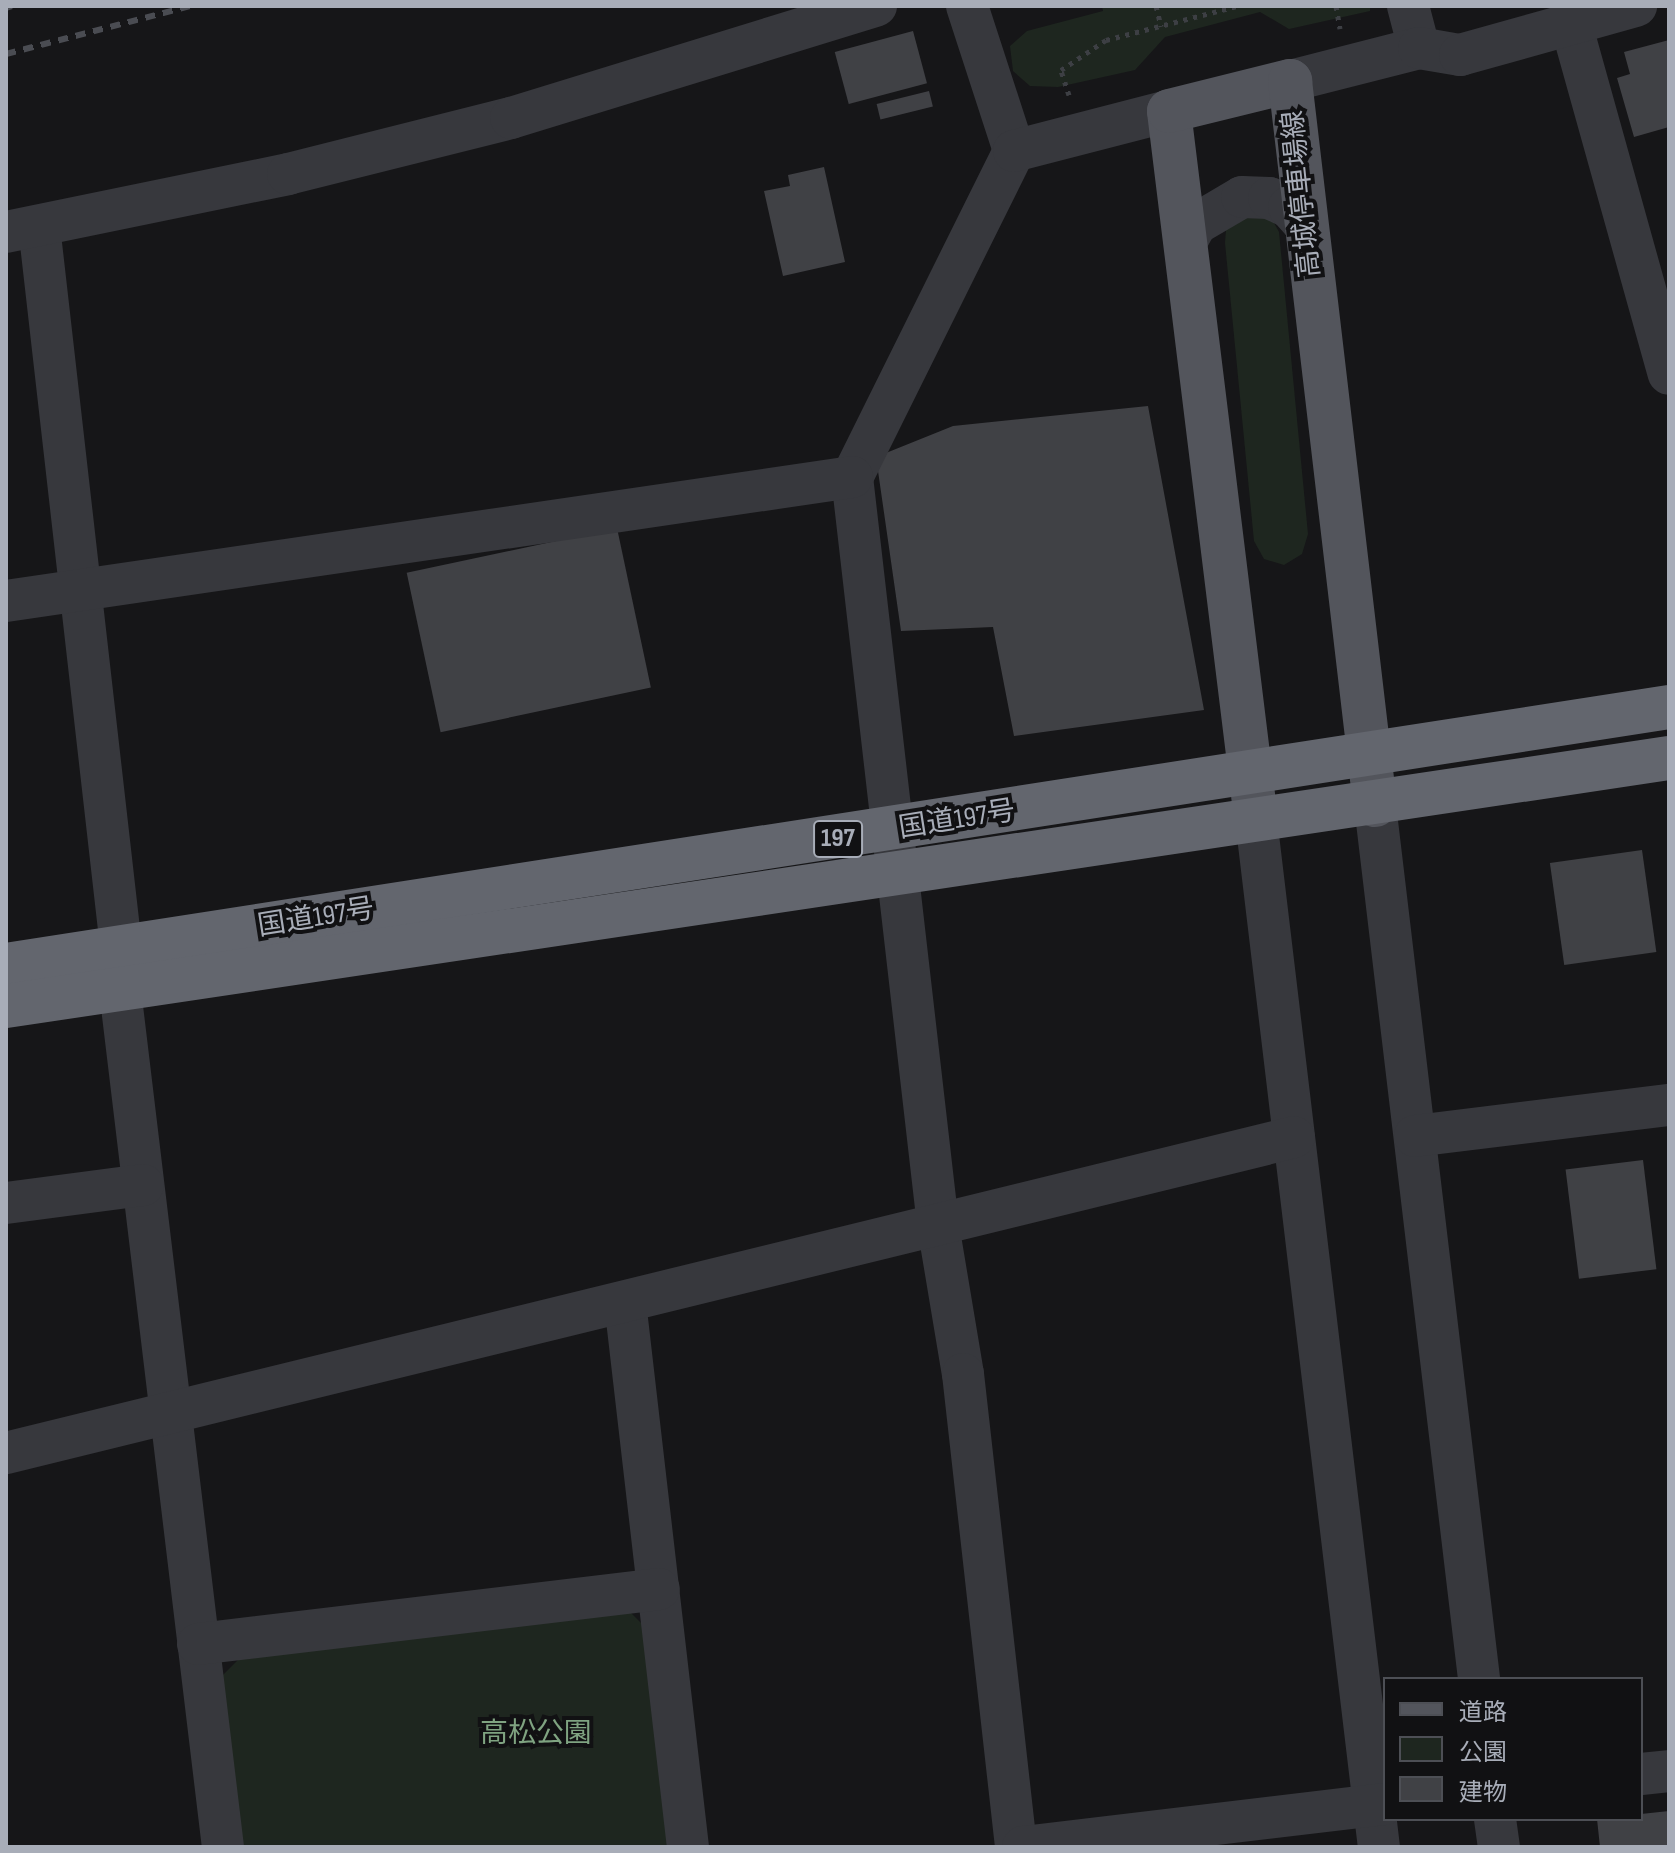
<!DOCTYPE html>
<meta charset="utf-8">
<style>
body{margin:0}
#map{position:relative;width:1675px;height:1853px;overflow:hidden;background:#161618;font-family:"Sofia Sans Condensed","Noto Sans JP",sans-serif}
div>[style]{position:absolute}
.green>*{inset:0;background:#1e261f}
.building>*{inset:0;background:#404145;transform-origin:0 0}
.path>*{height:5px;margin-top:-2.5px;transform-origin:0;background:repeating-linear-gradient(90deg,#3d3f44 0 4px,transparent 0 10px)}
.minor>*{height:42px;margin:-21px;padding:0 21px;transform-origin:21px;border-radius:21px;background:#37383d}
.major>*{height:44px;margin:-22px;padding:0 22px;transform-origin:22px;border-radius:22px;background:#53555c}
.highway>*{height:44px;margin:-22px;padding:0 22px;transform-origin:22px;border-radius:22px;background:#63666e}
.rail>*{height:6px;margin-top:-3px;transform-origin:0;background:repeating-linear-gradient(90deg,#4a4c52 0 10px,transparent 0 18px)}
span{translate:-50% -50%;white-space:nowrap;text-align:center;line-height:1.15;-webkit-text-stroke:8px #111113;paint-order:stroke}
.shield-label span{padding:2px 6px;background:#111113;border:2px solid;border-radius:6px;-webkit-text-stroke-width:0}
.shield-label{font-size:26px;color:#a8adb8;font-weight:700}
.street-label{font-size:28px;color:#a8adb8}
.park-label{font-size:28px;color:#7fa381}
.frame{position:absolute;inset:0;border:8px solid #a8adb8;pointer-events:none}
.legend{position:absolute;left:1383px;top:1677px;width:260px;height:144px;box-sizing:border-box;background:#111113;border:2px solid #4d4f55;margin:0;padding:10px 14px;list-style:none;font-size:24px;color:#a8adb8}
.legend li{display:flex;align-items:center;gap:16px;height:40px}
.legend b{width:40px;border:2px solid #4d4f55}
</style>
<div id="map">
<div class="green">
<div style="clip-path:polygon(1102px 6px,1370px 6px,1370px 11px,1289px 29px,1260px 12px,1165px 37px,1135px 70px,1058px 87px,1030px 86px,1013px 71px,1010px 46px,1027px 31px,1103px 11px)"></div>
<div style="clip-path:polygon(1250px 213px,1273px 221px,1279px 232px,1308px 534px,1302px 554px,1284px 565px,1264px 559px,1254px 541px,1225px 243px,1226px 230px)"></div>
<div style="clip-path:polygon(627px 1609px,643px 1625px,668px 1847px,242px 1847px,221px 1677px,242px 1656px)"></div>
</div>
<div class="building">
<div style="left:913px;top:31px;width:54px;height:81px;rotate:75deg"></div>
<div style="clip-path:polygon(1669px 40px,1669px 127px,1634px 137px,1617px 78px,1630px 74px,1624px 52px)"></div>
<div style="left:929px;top:91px;width:16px;height:54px;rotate:76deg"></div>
<div style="clip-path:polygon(824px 167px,845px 262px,783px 276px,764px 191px,790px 186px,788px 175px)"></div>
<div style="clip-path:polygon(1148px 406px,1204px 710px,1014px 736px,993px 627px,901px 631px,876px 457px,953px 426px)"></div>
<div style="left:617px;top:528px;width:163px;height:215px;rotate:78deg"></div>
<div style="left:1642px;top:850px;width:103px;height:93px;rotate:82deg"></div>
<div style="left:1643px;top:1160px;width:110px;height:78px;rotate:83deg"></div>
<div style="clip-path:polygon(1669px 1811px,1669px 1847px,1600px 1847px,1597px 1819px,1641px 1819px,1641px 1814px)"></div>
</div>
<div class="path">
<div style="left:1156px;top:6px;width:21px;rotate:76deg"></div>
<div style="left:1336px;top:6px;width:23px;rotate:80deg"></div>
<div style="left:1069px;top:95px;width:26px;rotate:-108deg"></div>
<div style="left:1061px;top:70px;width:54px;rotate:-33.7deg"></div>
<div style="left:1106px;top:40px;width:135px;rotate:-14.5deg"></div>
</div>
<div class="minor">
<div style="left:967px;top:6px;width:152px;rotate:72deg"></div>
<div style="left:1014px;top:151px;width:364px;rotate:116.4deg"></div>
<div style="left:852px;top:477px;width:753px;rotate:83.44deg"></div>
<div style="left:938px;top:1225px;width:151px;rotate:80.5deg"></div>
<div style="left:963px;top:1374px;width:476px;rotate:83.6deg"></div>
<div style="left:1408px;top:6px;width:43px;rotate:75.3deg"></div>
<div style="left:1571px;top:24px;width:363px;rotate:74.4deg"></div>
<div style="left:1290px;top:81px;width:133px;rotate:-14.3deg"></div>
<div style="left:1419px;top:48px;width:42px;rotate:9.7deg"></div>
<div style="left:1460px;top:55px;width:183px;rotate:-15.6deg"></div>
<div style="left:1014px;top:151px;width:160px;rotate:-14.5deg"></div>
<div style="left:39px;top:226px;width:726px;rotate:83.51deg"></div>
<div style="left:121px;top:947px;width:43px;rotate:91.3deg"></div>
<div style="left:120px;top:990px;width:863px;rotate:83.15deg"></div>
<div style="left:6px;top:232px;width:288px;rotate:-11.6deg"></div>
<div style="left:288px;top:174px;width:230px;rotate:-14.1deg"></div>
<div style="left:511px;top:118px;width:382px;rotate:-17.1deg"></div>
<div style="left:1186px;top:242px;width:21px;rotate:-61deg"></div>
<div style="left:1196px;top:224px;width:53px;rotate:-30.4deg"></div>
<div style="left:1242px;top:197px;width:27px;rotate:2deg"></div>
<div style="left:1269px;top:198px;width:22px;rotate:24deg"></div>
<div style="left:1289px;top:207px;width:24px;rotate:48deg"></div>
<div style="left:6px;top:601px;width:855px;rotate:-8.34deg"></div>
<div style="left:1375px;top:805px;width:880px;rotate:83.21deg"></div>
<div style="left:1256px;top:819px;width:1035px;rotate:83.18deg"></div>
<div style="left:1415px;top:1136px;width:256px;rotate:-7deg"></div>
<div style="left:6px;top:1203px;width:138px;rotate:-7.5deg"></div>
<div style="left:625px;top:1302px;width:549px;rotate:83.41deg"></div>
<div style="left:6px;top:1453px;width:1326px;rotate:-13.78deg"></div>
<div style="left:198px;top:1644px;width:464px;rotate:-6.8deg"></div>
<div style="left:1641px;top:1774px;width:28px;rotate:-6deg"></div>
<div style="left:1495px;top:1819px;width:28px;rotate:82deg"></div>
<div style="left:1023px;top:1847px;width:365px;rotate:-6.8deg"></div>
</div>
<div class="major">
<div style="left:1256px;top:819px;width:713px;rotate:-97.01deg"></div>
<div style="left:1169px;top:111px;width:125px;rotate:-13.9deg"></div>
<div style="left:1290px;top:81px;width:729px;rotate:83.3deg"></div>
</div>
<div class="highway">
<div style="left:6px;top:965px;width:1683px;rotate:-8.82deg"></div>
<div style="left:6px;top:1006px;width:1681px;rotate:-8.48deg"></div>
</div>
<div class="rail">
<div style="left:6px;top:8px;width:6px;rotate:-18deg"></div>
<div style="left:6px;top:54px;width:190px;rotate:-14.6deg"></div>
</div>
<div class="shield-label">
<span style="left:838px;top:839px">197</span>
</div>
<div class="street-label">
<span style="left:1302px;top:194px;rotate:-96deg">高城停車場線</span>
<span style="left:957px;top:820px;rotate:-9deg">国道197号</span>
<span style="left:316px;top:918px;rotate:-9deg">国道197号</span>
</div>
<div class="park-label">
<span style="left:536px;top:1734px">高松公園</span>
</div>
<div class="frame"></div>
<ul class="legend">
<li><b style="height:10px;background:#53555c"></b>道路</li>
<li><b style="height:22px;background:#1e261f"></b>公園</li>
<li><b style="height:22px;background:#404145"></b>建物</li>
</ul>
</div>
